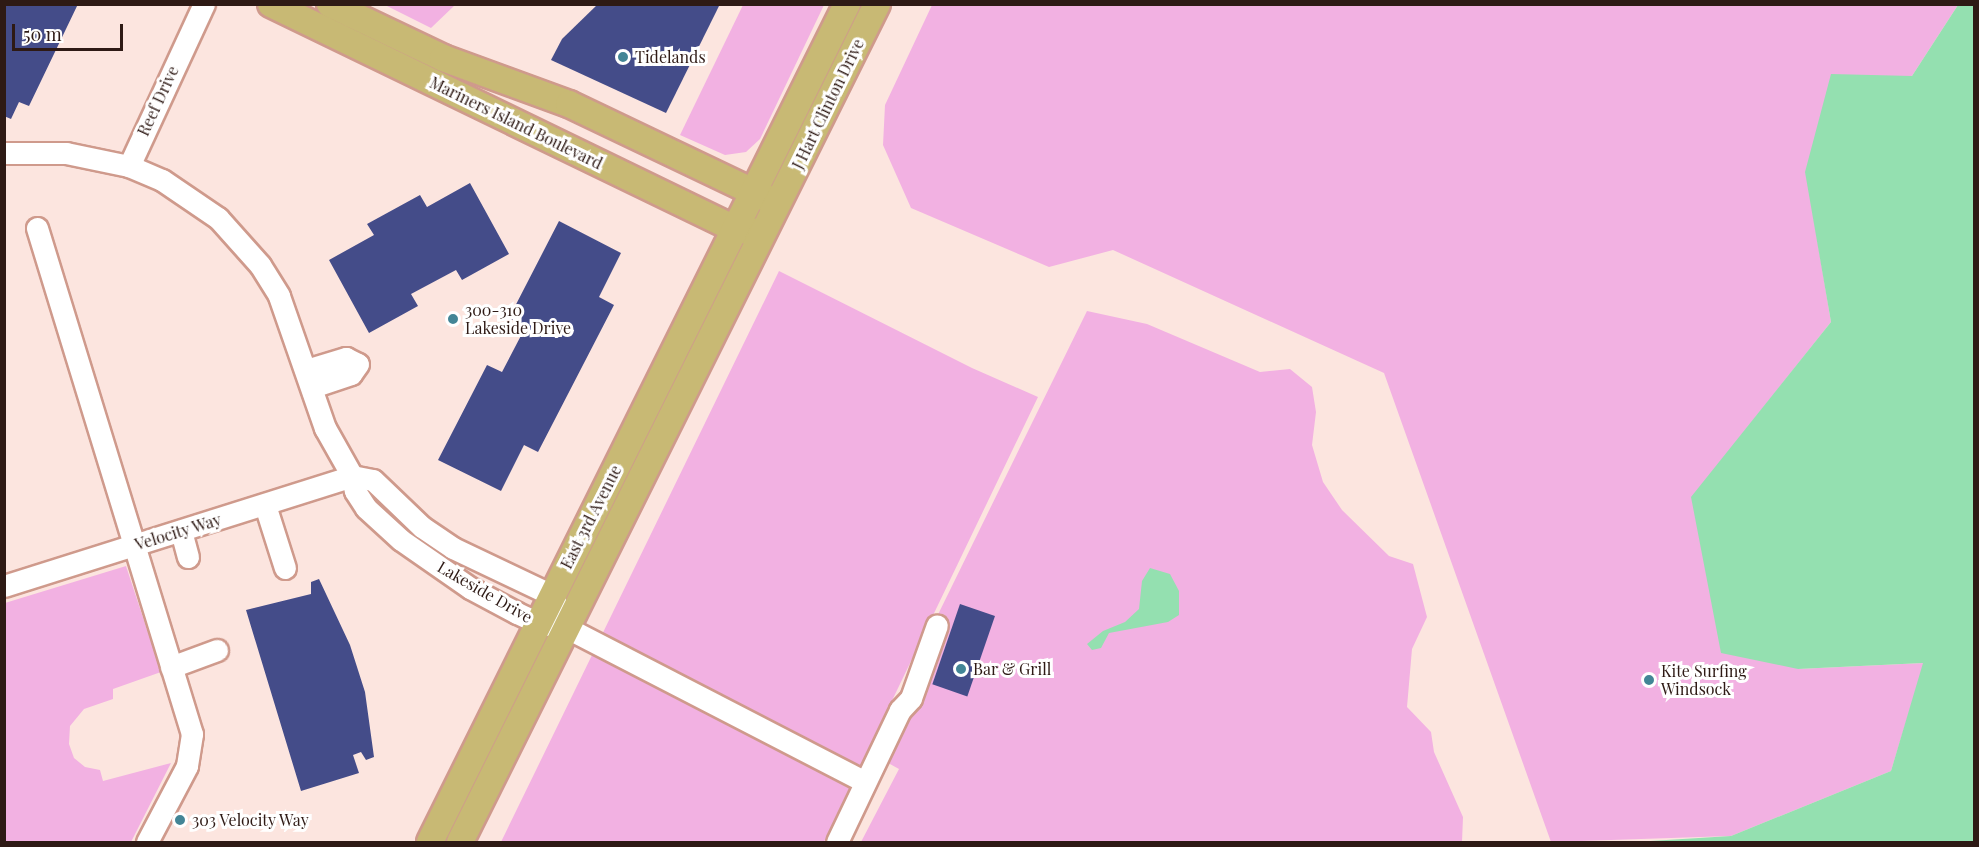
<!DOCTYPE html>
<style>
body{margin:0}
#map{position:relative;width:1979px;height:847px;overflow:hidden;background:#fce5df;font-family:"Playfair Display",serif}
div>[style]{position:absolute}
.green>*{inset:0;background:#f2b1e2}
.water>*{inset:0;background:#94e0b0}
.building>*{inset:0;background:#444c89;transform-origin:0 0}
.roads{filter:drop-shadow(2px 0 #cf9a8c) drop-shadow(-2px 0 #cf9a8c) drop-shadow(0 2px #cf9a8c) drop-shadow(0 -2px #cf9a8c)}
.minor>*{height:21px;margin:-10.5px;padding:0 10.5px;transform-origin:10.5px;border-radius:10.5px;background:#fff}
.major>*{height:26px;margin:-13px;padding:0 13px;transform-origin:13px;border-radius:13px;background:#c8b974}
.dots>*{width:16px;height:16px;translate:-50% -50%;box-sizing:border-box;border:3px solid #fff;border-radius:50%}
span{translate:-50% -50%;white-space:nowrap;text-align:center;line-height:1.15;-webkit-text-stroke:6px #fff;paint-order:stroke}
.poi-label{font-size:16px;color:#2e1a15}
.left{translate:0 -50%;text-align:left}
.street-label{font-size:16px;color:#2e1a15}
.frame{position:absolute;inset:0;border:6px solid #2e1a15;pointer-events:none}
.scale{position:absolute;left:12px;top:24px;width:111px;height:27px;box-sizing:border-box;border:3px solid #2e1a15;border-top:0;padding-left:8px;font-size:18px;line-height:21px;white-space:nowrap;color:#2e1a15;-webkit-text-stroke:4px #fff;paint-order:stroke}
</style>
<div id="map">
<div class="green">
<div style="clip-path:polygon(385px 5px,455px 5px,431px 28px)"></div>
<div style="clip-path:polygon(743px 5px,824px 5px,760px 139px,746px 152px,725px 155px,680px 135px)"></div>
<div style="clip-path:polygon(932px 5px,1958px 5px,1912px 76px,1806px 172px,1831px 322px,1692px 497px,1798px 669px,1924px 663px,1891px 771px,1731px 836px,1551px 842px,1384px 373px,1113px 250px,1049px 267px,911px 208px,883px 145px,885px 105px)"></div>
<div style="clip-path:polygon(779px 271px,972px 368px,1038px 397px,824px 842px,501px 842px)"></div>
<div style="clip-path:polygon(1087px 311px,1147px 324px,1260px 372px,1290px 369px,1312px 387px,1316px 412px,1312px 445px,1323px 482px,1342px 510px,1389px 556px,1413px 564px,1427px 617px,1412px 649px,1407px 707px,1431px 732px,1434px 752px,1463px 817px,1462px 842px,861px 842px,899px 769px,870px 753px)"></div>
<div style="clip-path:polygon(126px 566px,161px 672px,113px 689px,113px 699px,84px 709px,70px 726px,69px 744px,74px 758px,85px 767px,100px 770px,103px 781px,171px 763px,131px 842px,5px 842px,5px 603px)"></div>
</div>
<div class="water">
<div style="clip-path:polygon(1958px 5px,1974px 5px,1974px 842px,1634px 842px,1731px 836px,1891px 771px,1923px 663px,1798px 669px,1721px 653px,1691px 497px,1831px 322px,1805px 172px,1831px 74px,1912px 76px)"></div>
<div style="clip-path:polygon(1150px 568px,1170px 574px,1179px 591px,1179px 615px,1168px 622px,1109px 633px,1101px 648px,1092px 650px,1087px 644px,1103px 631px,1125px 622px,1139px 609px,1142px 581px)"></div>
</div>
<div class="building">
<div style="clip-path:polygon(4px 4px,78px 4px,29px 106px,19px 102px,11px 119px,4px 116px)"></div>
<div style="clip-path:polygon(598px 4px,720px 4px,666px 113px,551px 60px,562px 39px)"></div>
<div style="clip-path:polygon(470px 183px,509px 254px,462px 280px,456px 270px,411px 294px,418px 306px,369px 333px,329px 260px,374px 235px,367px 224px,420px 195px,427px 207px)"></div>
<div style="clip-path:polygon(559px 221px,621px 253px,599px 297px,614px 305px,538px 452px,524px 445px,501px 491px,438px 460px,487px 365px,502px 372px,526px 326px,509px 318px)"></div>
<div style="clip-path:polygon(319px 579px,350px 645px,365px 692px,374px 757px,366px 760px,361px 752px,353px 755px,359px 773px,301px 791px,246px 610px,311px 594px,311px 582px)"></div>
<div style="left:960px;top:604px;width:37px;height:85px;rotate:19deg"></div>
</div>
<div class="roads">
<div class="minor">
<div style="left:4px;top:153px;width:62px"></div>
<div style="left:66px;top:153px;width:64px;rotate:11.7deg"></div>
<div style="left:129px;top:166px;width:36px;rotate:23deg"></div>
<div style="left:162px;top:180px;width:68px;rotate:34.2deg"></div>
<div style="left:218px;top:218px;width:63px;rotate:48.2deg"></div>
<div style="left:260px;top:265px;width:36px;rotate:58deg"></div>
<div style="left:279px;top:296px;width:140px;rotate:70.8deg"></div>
<div style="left:325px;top:428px;width:55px;rotate:60.6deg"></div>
<div style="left:352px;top:476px;width:15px;rotate:79deg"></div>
<div style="left:355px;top:491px;width:20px;rotate:57deg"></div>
<div style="left:366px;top:508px;width:47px;rotate:42.4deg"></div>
<div style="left:401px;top:540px;width:84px;rotate:34.8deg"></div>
<div style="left:470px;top:588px;width:53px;rotate:28deg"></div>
<div style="left:517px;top:613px;width:23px;rotate:25deg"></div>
<div style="left:538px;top:623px;width:29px;rotate:10deg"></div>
<div style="left:567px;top:628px;width:335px;rotate:27.3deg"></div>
<div style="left:129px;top:166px;width:179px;rotate:-65.2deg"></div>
<div style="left:37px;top:228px;width:529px;rotate:72.97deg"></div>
<div style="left:192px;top:734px;width:32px;rotate:99deg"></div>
<div style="left:187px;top:766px;width:86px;rotate:117.8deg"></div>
<div style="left:306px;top:370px;width:42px;rotate:-16.7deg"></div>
<div style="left:346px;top:358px;width:13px;rotate:27deg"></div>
<div style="left:358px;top:364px;width:12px;rotate:125deg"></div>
<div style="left:351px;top:374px;width:41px;rotate:161.6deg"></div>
<div style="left:352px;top:476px;width:21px;rotate:11deg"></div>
<div style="left:373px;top:480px;width:68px;rotate:43.8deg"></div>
<div style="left:422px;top:527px;width:37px;rotate:34deg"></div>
<div style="left:453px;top:548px;width:110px;rotate:25.4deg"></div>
<div style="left:552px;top:595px;width:36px;rotate:66deg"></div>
<div style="left:265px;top:505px;width:66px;rotate:72.4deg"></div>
<div style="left:181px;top:531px;width:27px;rotate:75deg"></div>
<div style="left:4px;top:586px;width:365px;rotate:-17.5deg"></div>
<div style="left:171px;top:667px;width:49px;rotate:-20.3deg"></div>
<div style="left:837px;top:842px;width:146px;rotate:-64.5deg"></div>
<div style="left:900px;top:710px;width:16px;rotate:-47deg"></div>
<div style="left:911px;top:698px;width:77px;rotate:-70.4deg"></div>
</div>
<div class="major">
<div style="left:271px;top:4px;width:516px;rotate:25.87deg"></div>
<div style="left:735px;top:229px;width:17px;rotate:7deg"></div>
<div style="left:330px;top:4px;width:125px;rotate:25.5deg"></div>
<div style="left:443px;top:58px;width:134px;rotate:20.1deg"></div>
<div style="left:569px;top:104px;width:221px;rotate:25.5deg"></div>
<div style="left:430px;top:842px;width:936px;rotate:-63.54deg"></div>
<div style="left:460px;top:842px;width:936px;rotate:-63.54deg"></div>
</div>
</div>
<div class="dots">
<div style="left:623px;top:57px;background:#438596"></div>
<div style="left:453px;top:319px;background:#438596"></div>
<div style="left:961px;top:669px;background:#438596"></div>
<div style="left:1649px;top:680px;background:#438596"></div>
<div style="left:180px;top:820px;background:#438596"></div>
</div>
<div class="poi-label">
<span class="left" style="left:635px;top:57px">Tidelands</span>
<span class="left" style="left:465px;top:319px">300-310<br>Lakeside Drive</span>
<span class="left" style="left:973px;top:669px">Bar &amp; Grill</span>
<span class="left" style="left:1661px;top:680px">Kite Surfing<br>Windsock</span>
<span class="left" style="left:192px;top:820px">303 Velocity Way</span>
</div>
<div class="street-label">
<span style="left:158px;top:101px;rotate:-65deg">Reef Drive</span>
<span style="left:828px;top:104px;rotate:-64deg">J Hart Clinton Drive</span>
<span style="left:516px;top:123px;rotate:26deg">Mariners Island Boulevard</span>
<span style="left:591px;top:517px;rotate:-63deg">East 3rd Avenue</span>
<span style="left:178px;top:532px;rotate:-17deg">Velocity Way</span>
<span style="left:485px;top:592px;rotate:30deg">Lakeside Drive</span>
</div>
<div class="frame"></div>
<div class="scale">50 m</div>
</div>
